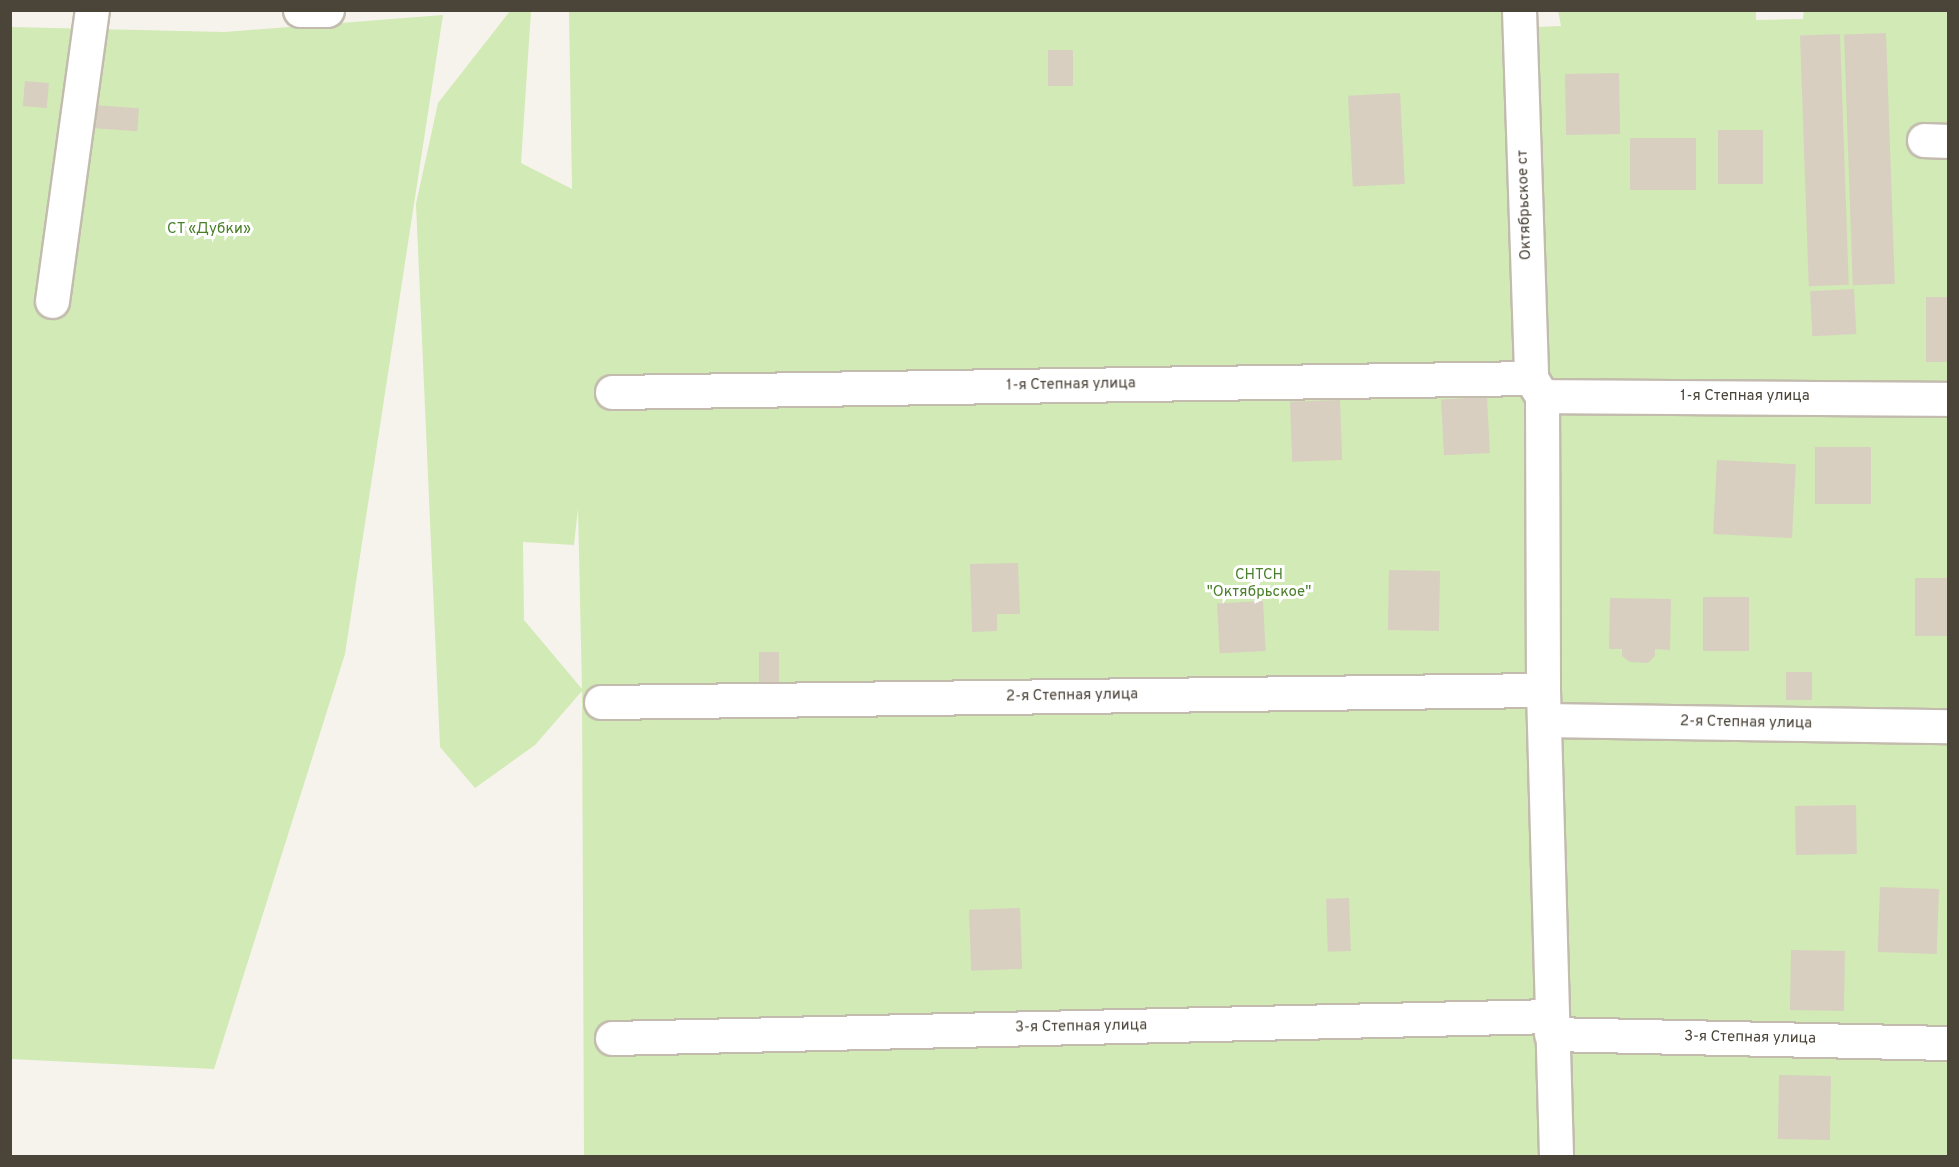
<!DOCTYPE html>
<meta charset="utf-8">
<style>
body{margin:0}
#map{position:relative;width:1959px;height:1167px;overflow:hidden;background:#f6f3ec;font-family:Overpass,sans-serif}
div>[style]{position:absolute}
.green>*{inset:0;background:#d2eab5}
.building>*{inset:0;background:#d8cfc1;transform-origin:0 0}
.roads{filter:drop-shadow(2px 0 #c2bbae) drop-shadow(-2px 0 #c2bbae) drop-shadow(0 2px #c2bbae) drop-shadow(0 -2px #c2bbae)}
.street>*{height:33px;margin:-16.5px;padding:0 16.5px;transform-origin:16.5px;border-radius:16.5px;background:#fff}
span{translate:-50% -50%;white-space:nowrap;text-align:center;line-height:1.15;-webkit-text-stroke:6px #fff;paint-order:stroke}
.street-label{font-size:15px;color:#4b4439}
.park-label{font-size:15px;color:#4a7f2a}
.frame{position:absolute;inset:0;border:12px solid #4b4439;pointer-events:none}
</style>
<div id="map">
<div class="green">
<div style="clip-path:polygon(evenodd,1534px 10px,1536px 27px,1561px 26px,1558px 10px,1756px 10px,1756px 20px,1803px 19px,1804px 10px,1948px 11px,1948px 1156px,584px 1156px,582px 691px,535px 745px,475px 788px,440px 747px,416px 204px,438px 103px,510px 11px,531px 11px,521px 163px,572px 189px,569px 11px,1534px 10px,578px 508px,582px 689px,524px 620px,523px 542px,574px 545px,578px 508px)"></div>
<div style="clip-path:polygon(443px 15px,345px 654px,214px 1069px,11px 1059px,11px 27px,224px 32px)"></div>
</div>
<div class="building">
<div style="left:1886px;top:33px;width:251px;height:42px;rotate:88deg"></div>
<div style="left:1840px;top:34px;width:251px;height:40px;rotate:88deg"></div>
<div style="left:1048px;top:50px;width:25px;height:36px"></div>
<div style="left:1619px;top:73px;width:61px;height:54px;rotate:89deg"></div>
<div style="left:25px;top:81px;width:24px;height:25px;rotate:5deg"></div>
<div style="left:1400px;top:93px;width:91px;height:52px;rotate:87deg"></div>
<div style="left:93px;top:105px;width:46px;height:23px;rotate:4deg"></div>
<div style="left:1718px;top:130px;width:45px;height:54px"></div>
<div style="left:1630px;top:138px;width:66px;height:52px"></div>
<div style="left:1854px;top:289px;width:45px;height:44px;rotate:87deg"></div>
<div style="left:1926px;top:297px;width:22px;height:65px"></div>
<div style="left:1487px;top:397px;width:56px;height:46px;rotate:87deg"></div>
<div style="left:1340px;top:400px;width:60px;height:50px;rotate:88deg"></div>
<div style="left:1815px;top:447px;width:56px;height:57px"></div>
<div style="left:1717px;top:460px;width:79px;height:74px;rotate:3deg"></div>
<div style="clip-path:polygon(1018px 563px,1020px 614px,997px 614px,997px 631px,972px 632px,970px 564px)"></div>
<div style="left:1389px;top:570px;width:51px;height:60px;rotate:1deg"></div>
<div style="left:1915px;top:578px;width:33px;height:58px"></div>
<div style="left:1703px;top:597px;width:46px;height:54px"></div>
<div style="clip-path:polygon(1610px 598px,1671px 599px,1670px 650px,1655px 649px,1655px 656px,1648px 663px,1630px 662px,1622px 656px,1622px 649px,1609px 649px)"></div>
<div style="left:1263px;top:601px;width:50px;height:46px;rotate:87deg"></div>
<div style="left:759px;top:652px;width:20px;height:31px"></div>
<div style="left:1786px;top:672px;width:26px;height:28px"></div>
<div style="left:1856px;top:805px;width:49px;height:61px;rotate:89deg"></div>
<div style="left:1880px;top:887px;width:59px;height:65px;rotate:2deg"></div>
<div style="left:1349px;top:898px;width:53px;height:23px;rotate:88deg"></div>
<div style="left:1020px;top:908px;width:61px;height:51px;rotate:88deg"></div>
<div style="left:1791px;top:950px;width:54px;height:60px;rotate:1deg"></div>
<div style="left:1779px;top:1075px;width:52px;height:64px;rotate:1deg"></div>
</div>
<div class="roads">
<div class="street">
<div style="left:300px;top:10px;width:27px"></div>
<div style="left:1519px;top:10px;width:368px;rotate:88.1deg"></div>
<div style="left:1531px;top:378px;width:21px;rotate:59deg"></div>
<div style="left:1924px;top:140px;width:24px;rotate:2deg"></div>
<div style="left:52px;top:301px;width:294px;rotate:-82.2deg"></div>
<div style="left:612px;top:392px;width:919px;rotate:-0.87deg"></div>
<div style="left:1542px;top:396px;width:294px;rotate:89.8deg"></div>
<div style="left:1543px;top:690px;width:466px;rotate:88.4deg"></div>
<div style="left:1542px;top:396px;width:406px;rotate:0.4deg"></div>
<div style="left:601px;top:702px;width:942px;rotate:-0.73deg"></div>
<div style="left:1544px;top:720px;width:404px;rotate:0.9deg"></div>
<div style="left:1551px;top:1034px;width:397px;rotate:1.3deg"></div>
<div style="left:612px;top:1038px;width:938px;rotate:-1.34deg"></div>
</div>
</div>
<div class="street-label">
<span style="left:1525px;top:205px;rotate:-92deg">Октябрьское ст</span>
<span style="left:1071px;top:385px;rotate:-1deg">1-я Степная улица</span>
<span style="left:1745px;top:397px">1-я Степная улица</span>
<span style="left:1072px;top:696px;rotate:-1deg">2-я Степная улица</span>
<span style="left:1746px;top:723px;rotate:1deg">2-я Степная улица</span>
<span style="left:1081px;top:1027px;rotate:-1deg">3-я Степная улица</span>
<span style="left:1750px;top:1038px;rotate:1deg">3-я Степная улица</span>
</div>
<div class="park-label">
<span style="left:209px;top:230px">СТ «Дубки»</span>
<span style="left:1259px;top:584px">СНТСН<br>"Октябрьское"</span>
</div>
<div class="frame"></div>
</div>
